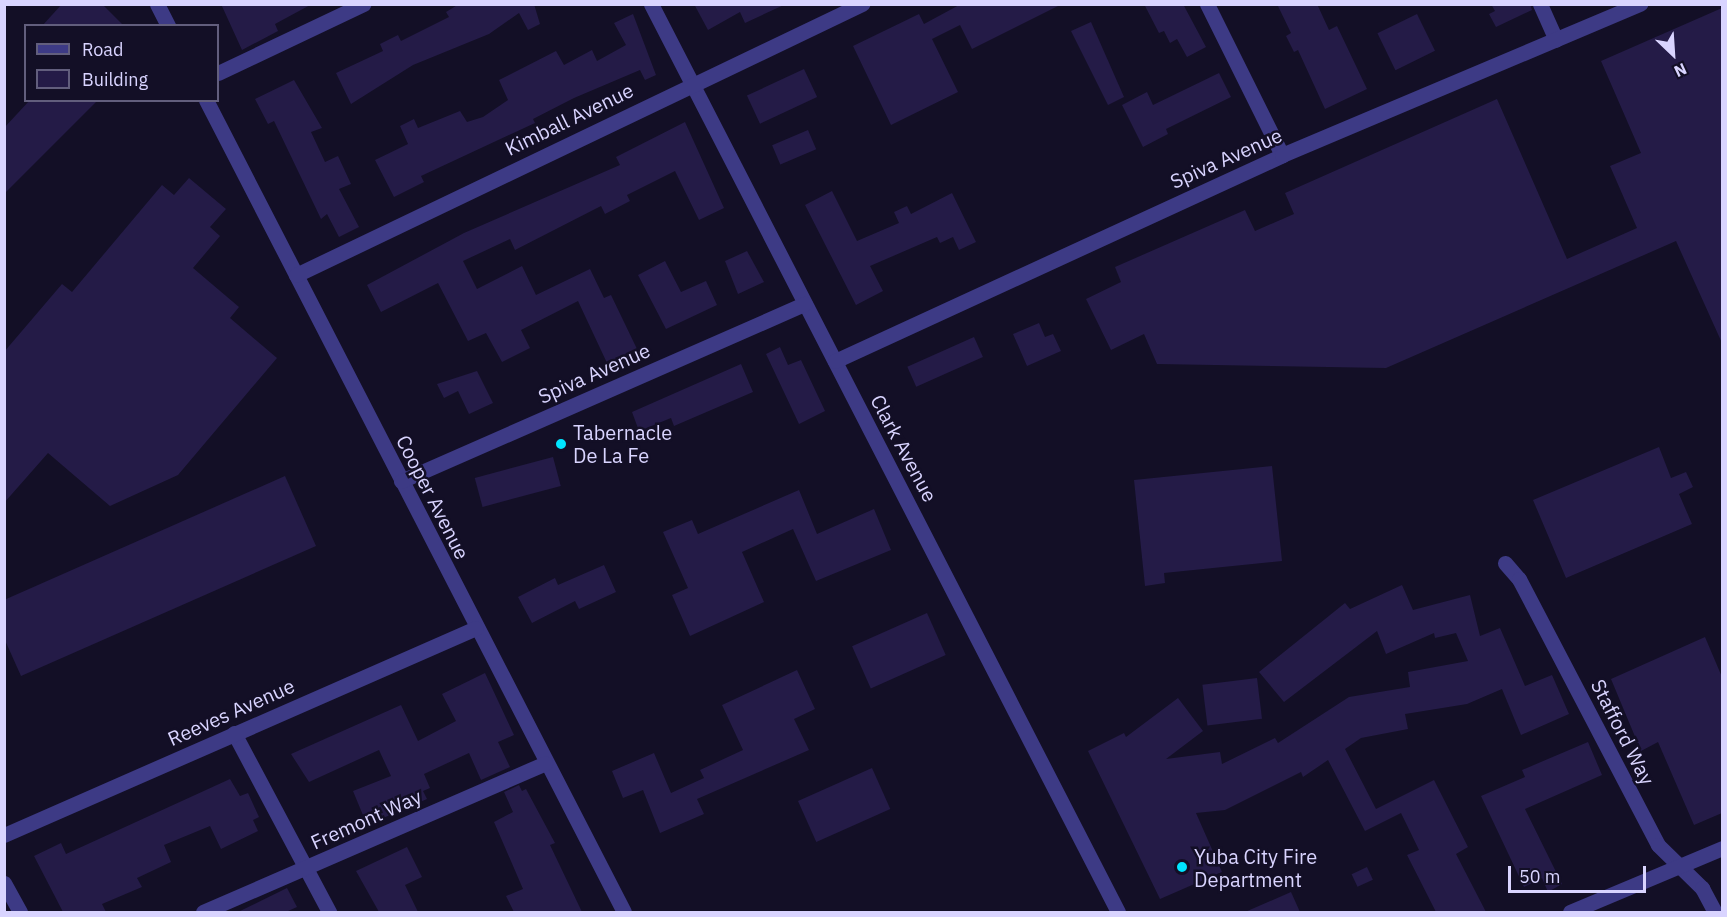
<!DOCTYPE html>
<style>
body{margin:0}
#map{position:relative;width:1727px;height:917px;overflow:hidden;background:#130f26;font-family:"IBM Plex Sans",sans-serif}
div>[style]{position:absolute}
.building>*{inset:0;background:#241b47;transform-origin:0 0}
.minor>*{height:15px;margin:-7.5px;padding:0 7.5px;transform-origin:7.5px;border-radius:7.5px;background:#3d3a85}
.dots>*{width:16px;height:16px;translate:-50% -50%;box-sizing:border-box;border:3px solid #130f26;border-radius:50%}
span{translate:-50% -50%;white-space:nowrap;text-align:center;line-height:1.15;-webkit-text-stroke:5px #130f26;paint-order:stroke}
.street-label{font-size:20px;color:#d9d4ff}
.poi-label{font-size:20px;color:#d9d4ff}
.left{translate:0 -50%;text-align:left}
.frame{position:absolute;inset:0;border:6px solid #d9d4ff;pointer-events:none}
.legend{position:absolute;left:24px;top:24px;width:195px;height:78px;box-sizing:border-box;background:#130f26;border:2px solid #625e7d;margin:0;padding:8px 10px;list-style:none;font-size:18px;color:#d9d4ff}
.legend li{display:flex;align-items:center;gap:12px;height:30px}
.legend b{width:30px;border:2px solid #625e7d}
.north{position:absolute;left:1643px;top:24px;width:60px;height:60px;-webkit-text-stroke:4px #130f26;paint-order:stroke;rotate:155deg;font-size:16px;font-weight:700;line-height:24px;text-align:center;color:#d9d4ff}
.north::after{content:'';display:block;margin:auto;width:21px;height:27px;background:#d9d4ff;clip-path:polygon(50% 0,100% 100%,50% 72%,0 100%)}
.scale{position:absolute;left:1508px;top:866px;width:138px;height:27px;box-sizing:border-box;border:3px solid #d9d4ff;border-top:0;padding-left:8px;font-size:18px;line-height:21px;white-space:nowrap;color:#d9d4ff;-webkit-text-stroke:4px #130f26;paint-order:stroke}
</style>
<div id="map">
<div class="building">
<div style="clip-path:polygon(62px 4px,102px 4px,124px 26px,42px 26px)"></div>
<div style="clip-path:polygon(221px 4px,312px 4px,275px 24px,278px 31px,242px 50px)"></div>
<div style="clip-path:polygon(459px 4px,534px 4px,540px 24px,528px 30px,519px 13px,489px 34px,413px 65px,351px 104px,336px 73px,383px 51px,380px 44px,398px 35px,401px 41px,449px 17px,446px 12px)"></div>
<div style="clip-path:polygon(694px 4px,786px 4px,745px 23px,740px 12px,708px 30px)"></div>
<div style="clip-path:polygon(961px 4px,1062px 4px,972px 49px,960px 25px,932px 39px,958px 92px,891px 125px,853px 46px,919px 14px,924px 24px)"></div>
<div style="clip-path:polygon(1144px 4px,1183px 4px,1206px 47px,1187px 57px,1177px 39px,1170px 43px,1164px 31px,1159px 33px)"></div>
<div style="clip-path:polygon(1277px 4px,1317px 4px,1329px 30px,1337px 26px,1367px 89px,1325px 109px,1298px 50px,1294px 52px,1286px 36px,1291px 33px)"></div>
<div style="clip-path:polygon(1491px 4px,1530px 4px,1532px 10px,1496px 27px,1489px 14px,1495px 11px)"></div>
<div style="clip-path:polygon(1722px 8px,1722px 343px,1676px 241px,1386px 368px,1157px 364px,1144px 334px,1111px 350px,1086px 299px,1121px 282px,1115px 267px,1245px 210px,1255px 231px,1294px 214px,1285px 193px,1497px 99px,1567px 259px,1637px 228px,1610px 166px,1641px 153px,1601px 61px)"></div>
<div style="clip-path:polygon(633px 14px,656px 75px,645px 80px,640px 70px,574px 98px,533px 119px,535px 123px,421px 176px,424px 182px,394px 197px,375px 160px,408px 144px,400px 126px,414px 119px,418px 128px,460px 111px,467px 122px,483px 117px,508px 100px,499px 80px,556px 51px,564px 65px,592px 50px,597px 61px,626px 45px,614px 23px)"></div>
<div style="left:1417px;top:14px;width:41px;height:44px;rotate:64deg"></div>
<div style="clip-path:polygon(1091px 22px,1124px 97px,1108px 105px,1071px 31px)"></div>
<div style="left:804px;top:69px;width:31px;height:63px;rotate:65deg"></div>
<div style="clip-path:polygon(1219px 73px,1231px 97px,1166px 129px,1168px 134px,1143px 147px,1122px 105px,1147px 92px,1153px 105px)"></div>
<div style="clip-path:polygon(294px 80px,322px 128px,311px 132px,325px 162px,338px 156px,351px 184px,339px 189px,359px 227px,339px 237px,327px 214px,321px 219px,274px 121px,268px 124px,255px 99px)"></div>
<div style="clip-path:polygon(30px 100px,98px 100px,4px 194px,4px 128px)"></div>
<div style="clip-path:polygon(685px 122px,724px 208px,699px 220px,675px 171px,627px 195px,630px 201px,605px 214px,601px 206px,515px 250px,510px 239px,463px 261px,477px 289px,522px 266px,536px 295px,590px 269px,604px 298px,611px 295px,637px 349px,607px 363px,578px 301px,521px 330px,530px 348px,502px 362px,486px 333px,468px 341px,438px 283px,381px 312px,367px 285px,464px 233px,620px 165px,616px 157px)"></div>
<div style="left:808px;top:130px;width:21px;height:39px;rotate:67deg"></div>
<div style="clip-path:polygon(189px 178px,226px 209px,210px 227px,220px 236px,193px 268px,239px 307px,230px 318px,277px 358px,178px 475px,110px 506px,48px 453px,4px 503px,4px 352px,62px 284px,72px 292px,162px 185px,174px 195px)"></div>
<div style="clip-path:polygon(832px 191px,857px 241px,899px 223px,894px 212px,907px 206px,911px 214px,952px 193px,976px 242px,959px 250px,953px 237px,940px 243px,937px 237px,870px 266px,883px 291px,856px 305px,805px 205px)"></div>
<div style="clip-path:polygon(747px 251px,764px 282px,738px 294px,725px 261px)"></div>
<div style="clip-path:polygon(665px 261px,681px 292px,706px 281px,717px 305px,666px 329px,638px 275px)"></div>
<div style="clip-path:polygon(1039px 323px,1045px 337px,1053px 334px,1061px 351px,1027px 366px,1013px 334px)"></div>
<div style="left:974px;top:337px;width:22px;height:73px;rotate:66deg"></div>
<div style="clip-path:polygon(780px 347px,788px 365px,801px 360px,825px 411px,799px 424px,766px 354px)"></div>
<div style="clip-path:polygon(741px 364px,753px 392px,674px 426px,671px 418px,639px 431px,632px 412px)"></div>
<div style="clip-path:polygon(477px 371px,493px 403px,469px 414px,458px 391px,444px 398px,437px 384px)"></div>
<div style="clip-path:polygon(1659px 447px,1671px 478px,1686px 472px,1693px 487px,1679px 494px,1692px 524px,1566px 578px,1533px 500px)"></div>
<div style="left:553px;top:457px;width:30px;height:81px;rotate:75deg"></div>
<div style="clip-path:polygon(1272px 466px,1282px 561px,1164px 573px,1165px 583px,1145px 586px,1134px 480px)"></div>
<div style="clip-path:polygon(285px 476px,316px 546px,21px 676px,4px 638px,4px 600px)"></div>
<div style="clip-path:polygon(799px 490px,817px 534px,874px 509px,891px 550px,816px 581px,793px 529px,742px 552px,764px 602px,690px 636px,672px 595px,688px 588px,663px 532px,692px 520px,698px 534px)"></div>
<div style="clip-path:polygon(604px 565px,616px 592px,579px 609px,575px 601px,532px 623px,518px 597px,555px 578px,558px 585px)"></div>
<div style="clip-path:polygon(1402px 585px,1413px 610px,1470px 595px,1480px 636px,1500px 628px,1525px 686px,1552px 675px,1569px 714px,1521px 735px,1502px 689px,1467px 704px,1405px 714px,1408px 729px,1361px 738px,1345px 749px,1376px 809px,1434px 780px,1468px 847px,1456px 854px,1486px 912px,1436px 912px,1407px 855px,1419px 850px,1401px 813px,1365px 831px,1328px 760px,1303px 777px,1301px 772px,1225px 810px,1196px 813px,1222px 872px,1160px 899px,1088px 751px,1124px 733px,1126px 737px,1178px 698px,1203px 731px,1166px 759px,1220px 752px,1222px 764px,1275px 738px,1278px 743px,1349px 697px,1410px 687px,1408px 672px,1468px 661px,1456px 633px,1435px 638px,1434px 633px,1386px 654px,1377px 631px,1284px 702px,1259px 672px,1345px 603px,1350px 609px)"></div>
<div style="left:927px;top:613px;width:46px;height:82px;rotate:66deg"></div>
<div style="clip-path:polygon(1705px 637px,1722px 677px,1722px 813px,1694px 825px,1658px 742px,1641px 751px,1611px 679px)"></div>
<div style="clip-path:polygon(797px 670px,815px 709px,794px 719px,809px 750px,697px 799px,704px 814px,660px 833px,643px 790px,623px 798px,612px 771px,654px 753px,671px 793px,704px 778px,700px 770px,743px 750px,722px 705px)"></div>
<div style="clip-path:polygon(485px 673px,514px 735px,498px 742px,510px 767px,481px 780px,469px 753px,424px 774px,430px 788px,423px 791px,427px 799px,367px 825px,353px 791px,391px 776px,379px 750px,309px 782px,291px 754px,401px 705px,418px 741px,456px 721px,442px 694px)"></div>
<div style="left:1257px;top:678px;width:41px;height:55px;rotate:83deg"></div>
<div style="clip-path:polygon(1588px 742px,1602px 775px,1525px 809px,1562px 884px,1548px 892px,1542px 878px,1524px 887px,1481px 796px,1525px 777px,1522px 770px)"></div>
<div style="left:872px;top:768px;width:45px;height:81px;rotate:66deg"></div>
<div style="clip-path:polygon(230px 779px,240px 796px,248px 793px,259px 817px,253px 820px,258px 831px,221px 849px,210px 826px,164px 845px,171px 862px,137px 878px,142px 887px,102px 904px,106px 912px,63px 912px,34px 856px,61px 843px,66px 854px)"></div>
<div style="clip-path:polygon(519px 785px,522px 791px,526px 789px,555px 843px,550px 845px,582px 912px,514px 912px,506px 896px,523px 889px,494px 822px,513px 812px,504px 792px)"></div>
<div style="clip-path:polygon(407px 847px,422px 877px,405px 885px,418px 912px,379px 912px,356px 871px)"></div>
<div style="left:1367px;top:867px;width:14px;height:17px;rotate:65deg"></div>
<div style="clip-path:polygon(287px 888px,297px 907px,286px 912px,238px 912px)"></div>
<div style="clip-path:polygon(1291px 892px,1300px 912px,1245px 912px)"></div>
</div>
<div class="minor">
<div style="left:157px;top:4px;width:25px;rotate:63deg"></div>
<div style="left:651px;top:4px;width:1021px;rotate:62.78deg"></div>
<div style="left:1207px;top:4px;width:169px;rotate:63.6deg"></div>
<div style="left:1540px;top:4px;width:39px;rotate:66deg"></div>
<div style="left:218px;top:73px;width:161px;rotate:-25.4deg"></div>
<div style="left:206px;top:100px;width:913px;rotate:62.76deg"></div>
<div style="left:296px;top:275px;width:628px;rotate:-25.59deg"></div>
<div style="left:835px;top:361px;width:492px;rotate:-24.7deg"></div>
<div style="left:1282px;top:155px;width:389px;rotate:-22.9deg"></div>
<div style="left:401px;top:481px;width:441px;rotate:-23.7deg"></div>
<div style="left:1505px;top:563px;width:21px;rotate:49deg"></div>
<div style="left:1519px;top:579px;width:300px;rotate:62.4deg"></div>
<div style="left:1658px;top:845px;width:62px;rotate:44.3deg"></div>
<div style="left:1702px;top:888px;width:27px;rotate:62deg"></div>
<div style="left:234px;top:733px;width:203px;rotate:62deg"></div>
<div style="left:4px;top:835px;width:515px;rotate:-23.68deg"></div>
<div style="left:4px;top:883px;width:33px;rotate:61deg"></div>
<div style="left:203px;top:912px;width:373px;rotate:-23.5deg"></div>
<div style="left:1570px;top:912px;width:165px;rotate:-22.8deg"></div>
</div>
<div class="dots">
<div style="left:561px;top:444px;background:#00e5ff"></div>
<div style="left:1182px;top:867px;background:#00e5ff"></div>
</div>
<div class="street-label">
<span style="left:569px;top:119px;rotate:-26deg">Kimball Avenue</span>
<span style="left:1226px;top:158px;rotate:-24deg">Spiva Avenue</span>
<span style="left:594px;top:373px;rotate:-24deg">Spiva Avenue</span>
<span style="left:904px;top:448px;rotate:62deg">Clark Avenue</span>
<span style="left:433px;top:497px;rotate:63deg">Cooper Avenue</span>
<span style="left:231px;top:712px;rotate:-24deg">Reeves Avenue</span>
<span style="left:1623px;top:732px;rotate:63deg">Stafford Way</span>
<span style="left:366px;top:819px;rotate:-24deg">Fremont Way</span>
</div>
<div class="poi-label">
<span class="left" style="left:573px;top:444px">Tabernacle<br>De La Fe</span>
<span class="left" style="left:1194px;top:868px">Yuba City Fire<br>Department</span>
</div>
<div class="frame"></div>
<ul class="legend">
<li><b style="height:8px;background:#3d3a85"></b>Road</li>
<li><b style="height:16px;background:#241b47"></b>Building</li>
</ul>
<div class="north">N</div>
<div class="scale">50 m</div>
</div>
